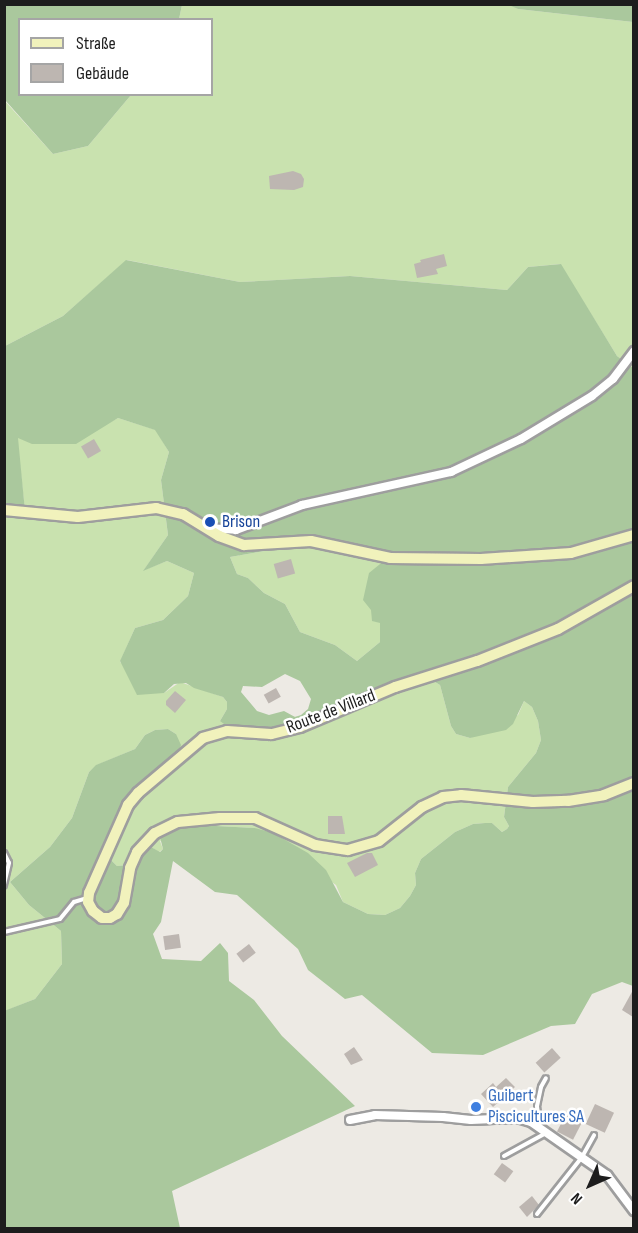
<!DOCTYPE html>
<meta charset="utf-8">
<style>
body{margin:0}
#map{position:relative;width:638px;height:1233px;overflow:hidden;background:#edeae4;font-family:"Sofia Sans Condensed",sans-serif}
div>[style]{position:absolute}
.grass>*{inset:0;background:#c9e2af}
.forest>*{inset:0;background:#aac89d}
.building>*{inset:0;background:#bdb6b1;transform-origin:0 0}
.roads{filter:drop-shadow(2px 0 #9e9e9e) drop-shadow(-2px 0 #9e9e9e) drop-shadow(0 2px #9e9e9e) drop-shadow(0 -2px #9e9e9e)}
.lane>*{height:4px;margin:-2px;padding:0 2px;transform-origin:2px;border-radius:2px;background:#fff}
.street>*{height:8px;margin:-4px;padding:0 4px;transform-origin:4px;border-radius:4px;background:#fff}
.secondary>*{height:10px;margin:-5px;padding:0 5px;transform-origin:5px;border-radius:5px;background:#f1f2bc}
.dots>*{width:16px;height:16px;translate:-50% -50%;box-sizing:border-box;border:3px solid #fff;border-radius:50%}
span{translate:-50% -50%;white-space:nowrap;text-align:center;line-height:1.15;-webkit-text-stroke:5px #fff;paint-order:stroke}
.transit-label{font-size:18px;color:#164399}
.left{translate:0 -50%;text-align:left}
.street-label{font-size:18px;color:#1d1d1d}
.shop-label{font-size:18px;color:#366cbe}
.frame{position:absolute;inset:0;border:6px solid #1d1d1d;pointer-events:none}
.legend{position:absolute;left:18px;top:18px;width:195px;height:78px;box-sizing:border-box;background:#fff;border:2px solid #a5a5a5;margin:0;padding:8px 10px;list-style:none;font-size:18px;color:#1d1d1d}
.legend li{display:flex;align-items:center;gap:12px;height:30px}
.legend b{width:30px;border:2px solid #a5a5a5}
.north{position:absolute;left:560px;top:1155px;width:60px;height:60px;-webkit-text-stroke:4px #fff;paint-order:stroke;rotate:225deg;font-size:16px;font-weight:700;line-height:24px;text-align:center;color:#1d1d1d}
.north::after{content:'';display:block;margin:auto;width:21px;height:27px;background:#1d1d1d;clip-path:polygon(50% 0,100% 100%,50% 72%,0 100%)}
</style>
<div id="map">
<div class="grass">
<div style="clip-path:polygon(509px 4px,518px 9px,633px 22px,633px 368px,617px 356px,560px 264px,528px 267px,507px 290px,350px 276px,240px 282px,127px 260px,63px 316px,5px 346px,4px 100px,53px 154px,88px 146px,131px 95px,212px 94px,212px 20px,179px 19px,182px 5px)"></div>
<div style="clip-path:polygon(118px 418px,156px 430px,169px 452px,161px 480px,168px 535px,144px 570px,167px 561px,194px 573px,188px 596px,163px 620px,135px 628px,120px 662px,164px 693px,180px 682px,223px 697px,227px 702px,227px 709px,220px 721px,309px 716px,364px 697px,435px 682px,440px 685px,451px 726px,456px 734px,470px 738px,518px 715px,524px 701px,532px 707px,538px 721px,541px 740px,536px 753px,508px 787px,504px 817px,509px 826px,507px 829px,502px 832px,492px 823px,485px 823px,473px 824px,455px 832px,421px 859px,415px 873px,416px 885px,410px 896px,400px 908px,385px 915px,368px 914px,343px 902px,336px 885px,255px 828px,197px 825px,160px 841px,163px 849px,159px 852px,151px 847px,127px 865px,117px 866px,111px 860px,111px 853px,125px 816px,176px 734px,168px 729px,155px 730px,145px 735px,135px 749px,97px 765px,89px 772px,72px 818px,50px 847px,10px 882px,29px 905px,61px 931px,62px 964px,35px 999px,5px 1011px,4px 509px,25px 511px,17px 438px,97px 429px)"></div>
<div style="clip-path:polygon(288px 547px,326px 548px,385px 559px,380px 642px,357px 661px,335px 645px,300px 632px,285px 604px,264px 593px,248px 578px,237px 574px,230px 557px)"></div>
</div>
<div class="forest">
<div style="clip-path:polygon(4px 5px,5px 4px,182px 5px,179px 19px,20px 20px,20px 94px,131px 95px,88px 146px,53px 154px,5px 100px)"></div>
<div style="clip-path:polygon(509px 5px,633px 5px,633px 22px,518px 9px)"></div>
<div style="clip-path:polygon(evenodd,126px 260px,240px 282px,350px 276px,507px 290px,528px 267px,561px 264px,617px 356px,633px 368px,633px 986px,622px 982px,592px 994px,575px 1024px,551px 1026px,483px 1055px,432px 1053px,362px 995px,345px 999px,308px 970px,298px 949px,237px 895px,215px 892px,173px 861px,161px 922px,153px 934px,162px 959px,201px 961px,220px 943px,228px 953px,229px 981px,254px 1000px,282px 1036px,355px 1106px,172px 1191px,180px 1228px,5px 1228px,4px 1011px,35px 999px,62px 964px,61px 931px,29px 905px,10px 882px,50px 847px,72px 818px,89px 772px,96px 765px,135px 749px,145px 735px,155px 730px,168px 729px,176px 734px,181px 745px,176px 760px,141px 793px,125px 816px,111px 853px,111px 860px,117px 866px,127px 865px,140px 846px,151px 847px,160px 852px,163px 849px,160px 837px,167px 832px,197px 825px,255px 828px,273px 833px,308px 853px,326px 870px,343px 902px,368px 914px,385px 915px,400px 908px,410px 896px,416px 885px,415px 873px,421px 859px,455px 832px,473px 824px,485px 823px,492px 823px,502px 832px,507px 829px,509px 826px,504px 817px,508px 787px,536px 753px,541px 740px,538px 721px,532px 707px,524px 701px,513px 724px,506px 730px,470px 738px,456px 734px,451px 726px,440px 685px,435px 682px,364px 697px,290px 724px,268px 729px,227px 726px,220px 721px,227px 709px,227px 702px,223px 697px,194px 688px,186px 683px,174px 684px,164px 693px,137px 695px,120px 661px,135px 628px,163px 620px,188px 596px,194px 573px,167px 561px,143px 571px,168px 535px,161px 480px,169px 452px,155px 430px,118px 418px,76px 444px,32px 444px,18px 438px,25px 511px,5px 509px,5px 346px,63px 316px,126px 260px,288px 547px,326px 548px,385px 560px,369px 573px,363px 600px,371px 610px,372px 621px,380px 623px,380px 642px,357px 661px,335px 645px,300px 632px,285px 604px,264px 593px,248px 578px,237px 574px,230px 557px,288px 547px,126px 260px,285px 674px,300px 681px,311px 699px,308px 709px,301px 715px,295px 717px,284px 711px,269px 715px,257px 711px,241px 692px,243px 686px,262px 687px,285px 674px)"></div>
</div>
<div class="building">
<div style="clip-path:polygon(293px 171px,301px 174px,304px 179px,303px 187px,294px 190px,270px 189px,269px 176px)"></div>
<div style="clip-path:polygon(444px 254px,447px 266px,436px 269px,438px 274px,417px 278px,414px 264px,421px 262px,420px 260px)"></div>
<div style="left:94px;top:439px;width:14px;height:15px;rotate:60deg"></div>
<div style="left:291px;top:559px;width:15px;height:18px;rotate:74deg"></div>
<div style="left:276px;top:688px;width:10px;height:14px;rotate:61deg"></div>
<div style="clip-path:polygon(175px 691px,186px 700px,175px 713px,166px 705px,166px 701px)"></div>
<div style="clip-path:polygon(328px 816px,342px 816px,345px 834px,328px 834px)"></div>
<div style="clip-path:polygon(367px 853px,372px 853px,378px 865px,355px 877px,347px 863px)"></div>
<div style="left:179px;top:934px;width:14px;height:16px;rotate:82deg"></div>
<div style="left:249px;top:944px;width:11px;height:16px;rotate:52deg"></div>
<div style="clip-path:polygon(633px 990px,633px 1017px,622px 1010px)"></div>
<div style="clip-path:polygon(354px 1047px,363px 1060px,351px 1065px,344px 1054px)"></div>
<div style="left:552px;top:1048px;width:13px;height:22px;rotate:48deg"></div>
<div style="clip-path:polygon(506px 1078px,515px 1087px,493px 1107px,481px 1094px,493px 1083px,496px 1087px)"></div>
<div style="left:595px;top:1104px;width:21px;height:22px;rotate:25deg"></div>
<div style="left:567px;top:1112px;width:18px;height:22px;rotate:27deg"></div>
<div style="left:502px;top:1163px;width:14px;height:14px;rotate:36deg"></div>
<div style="clip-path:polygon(532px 1196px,539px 1205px,527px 1217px,519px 1207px)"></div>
</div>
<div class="roads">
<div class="lane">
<div style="left:4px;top:853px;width:11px;rotate:63deg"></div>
<div style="left:9px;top:863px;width:23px;rotate:103deg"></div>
<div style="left:4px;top:932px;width:57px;rotate:-13.1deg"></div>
<div style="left:60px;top:919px;width:22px;rotate:-51deg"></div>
<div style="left:74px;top:902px;width:14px;rotate:-17deg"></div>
<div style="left:540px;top:1128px;width:22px;rotate:-98deg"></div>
<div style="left:537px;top:1106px;width:19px;rotate:-78deg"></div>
<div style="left:541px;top:1087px;width:10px;rotate:-61deg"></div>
<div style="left:504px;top:1156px;width:48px;rotate:-28.7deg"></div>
<div style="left:537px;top:1214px;width:73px;rotate:-51.7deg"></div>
<div style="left:582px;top:1157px;width:25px;rotate:-61deg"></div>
</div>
<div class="street">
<div style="left:209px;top:528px;width:27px;rotate:4deg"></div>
<div style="left:236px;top:530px;width:71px;rotate:-20.7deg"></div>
<div style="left:302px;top:505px;width:153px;rotate:-12.5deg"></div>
<div style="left:451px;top:472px;width:77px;rotate:-25.2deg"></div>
<div style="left:521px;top:439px;width:83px;rotate:-31.2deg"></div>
<div style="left:592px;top:396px;width:27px;rotate:-39deg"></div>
<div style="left:613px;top:379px;width:35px;rotate:-53deg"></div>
<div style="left:350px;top:1120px;width:25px;rotate:-11deg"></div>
<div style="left:375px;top:1115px;width:68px;rotate:1.7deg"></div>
<div style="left:443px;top:1117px;width:28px;rotate:6deg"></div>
<div style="left:471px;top:1120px;width:46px;rotate:-2.5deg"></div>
<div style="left:517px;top:1118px;width:15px;rotate:16deg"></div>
<div style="left:531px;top:1122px;width:93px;rotate:34.9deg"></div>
<div style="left:607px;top:1175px;width:45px;rotate:53.1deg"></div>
</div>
<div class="secondary">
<div style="left:4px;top:510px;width:74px;rotate:5.4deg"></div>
<div style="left:78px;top:517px;width:79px;rotate:-6.6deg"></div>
<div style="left:156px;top:508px;width:28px;rotate:13deg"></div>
<div style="left:183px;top:514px;width:42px;rotate:31.4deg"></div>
<div style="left:219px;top:536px;width:27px;rotate:20deg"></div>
<div style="left:244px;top:545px;width:67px;rotate:-3.4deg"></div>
<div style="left:311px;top:541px;width:81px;rotate:12.1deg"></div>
<div style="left:390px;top:558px;width:91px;rotate:0.6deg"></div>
<div style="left:481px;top:559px;width:90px;rotate:-3.8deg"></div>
<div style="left:571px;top:553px;width:66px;rotate:-15.9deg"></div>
<div style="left:634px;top:586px;width:87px;rotate:150.5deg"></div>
<div style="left:558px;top:629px;width:87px;rotate:158.4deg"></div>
<div style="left:477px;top:661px;width:86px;rotate:162.4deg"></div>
<div style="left:395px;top:687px;width:103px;rotate:157.2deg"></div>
<div style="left:300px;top:727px;width:30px;rotate:166deg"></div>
<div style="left:271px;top:734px;width:44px;rotate:-176.1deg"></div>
<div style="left:227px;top:731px;width:25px;rotate:164deg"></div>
<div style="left:203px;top:738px;width:85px;rotate:139.8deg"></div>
<div style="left:138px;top:793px;width:16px;rotate:130deg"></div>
<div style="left:128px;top:805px;width:96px;rotate:113.9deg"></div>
<div style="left:89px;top:893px;width:9px;rotate:96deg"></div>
<div style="left:88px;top:902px;width:10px;rotate:61deg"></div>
<div style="left:93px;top:911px;width:11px;rotate:38deg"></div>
<div style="left:102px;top:918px;width:8px"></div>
<div style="left:110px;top:918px;width:8px;rotate:-30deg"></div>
<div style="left:117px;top:914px;width:13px;rotate:-58deg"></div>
<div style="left:124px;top:903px;width:36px;rotate:-80deg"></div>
<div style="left:130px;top:868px;width:17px;rotate:-66deg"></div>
<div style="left:137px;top:852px;width:26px;rotate:-47deg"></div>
<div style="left:155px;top:833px;width:25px;rotate:-26deg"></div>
<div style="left:178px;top:822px;width:42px;rotate:-5.4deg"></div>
<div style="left:220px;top:818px;width:35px"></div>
<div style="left:255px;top:818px;width:66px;rotate:24.2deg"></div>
<div style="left:315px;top:845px;width:33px;rotate:9deg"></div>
<div style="left:348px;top:850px;width:32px;rotate:-16deg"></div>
<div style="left:379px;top:841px;width:55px;rotate:-38.3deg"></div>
<div style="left:422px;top:807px;width:23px;rotate:-25deg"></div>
<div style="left:443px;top:797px;width:18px;rotate:-6deg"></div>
<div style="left:461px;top:795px;width:72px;rotate:5.6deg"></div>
<div style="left:533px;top:802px;width:35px;rotate:-2deg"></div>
<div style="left:568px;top:801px;width:36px;rotate:-9deg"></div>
<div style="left:604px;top:795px;width:32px;rotate:-22deg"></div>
</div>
</div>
<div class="dots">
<div style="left:210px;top:522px;background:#1a4fb4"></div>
<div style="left:476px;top:1107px;background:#3f7fe0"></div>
</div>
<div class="transit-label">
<span class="left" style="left:222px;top:522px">Brison</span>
</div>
<div class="street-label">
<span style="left:331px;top:712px;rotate:-21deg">Route de Villard</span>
</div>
<div class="shop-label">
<span class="left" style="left:488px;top:1107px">Guibert<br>Piscicultures SA</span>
</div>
<div class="frame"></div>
<ul class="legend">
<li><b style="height:8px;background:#f1f2bc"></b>Straße</li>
<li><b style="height:16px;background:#bdb6b1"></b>Gebäude</li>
</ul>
<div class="north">N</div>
</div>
